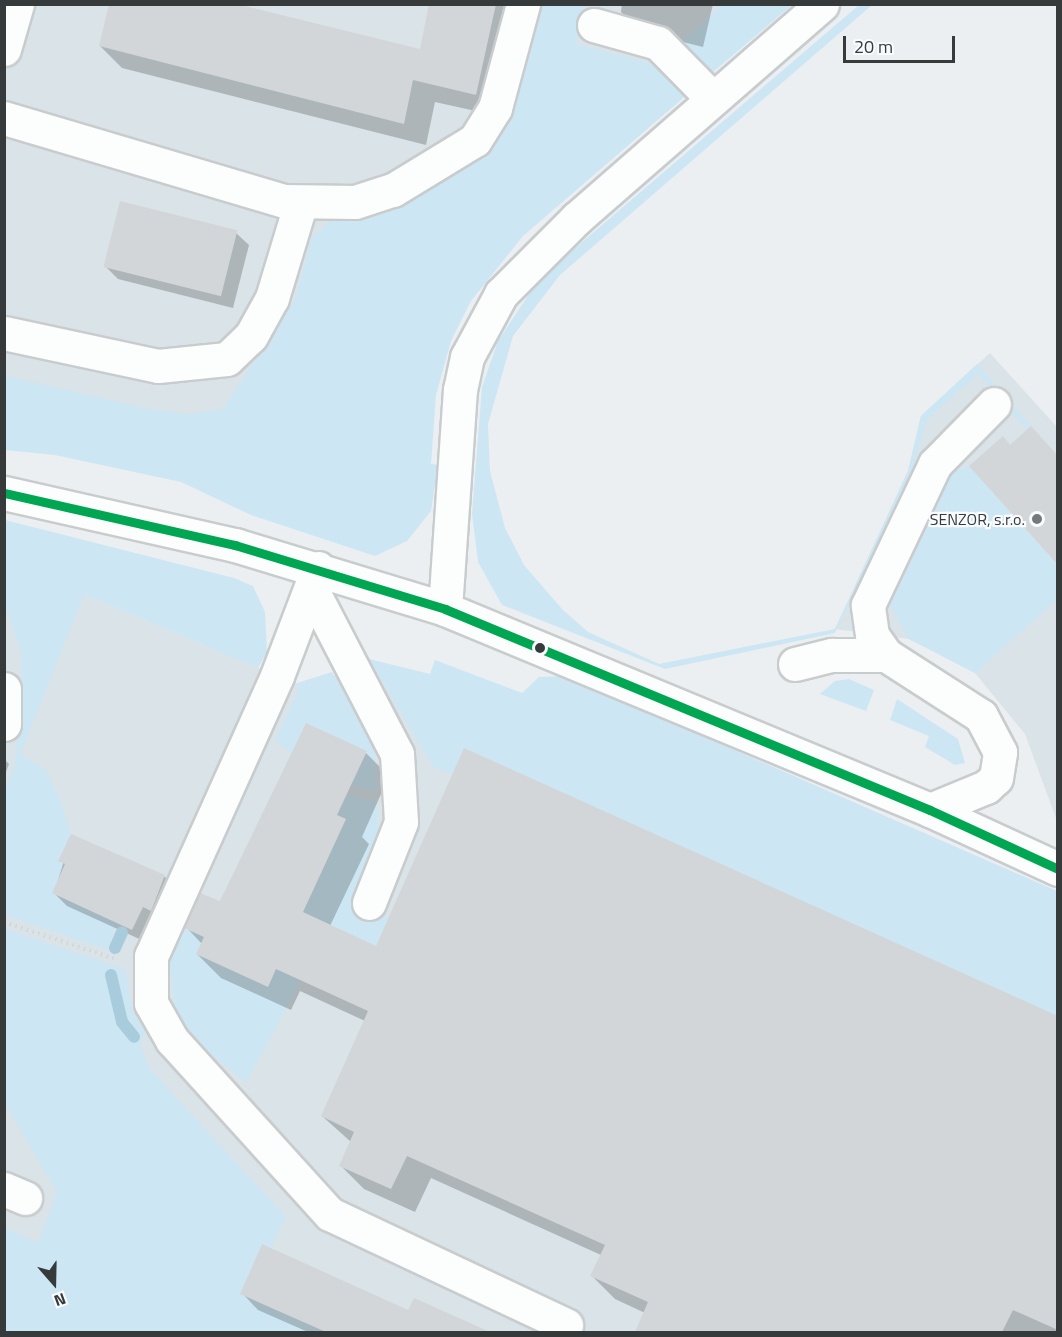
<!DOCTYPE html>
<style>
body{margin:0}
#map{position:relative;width:1062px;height:1337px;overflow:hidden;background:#ebeff1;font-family:"Titillium Web",sans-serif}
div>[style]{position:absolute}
.built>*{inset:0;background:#d9e3e8}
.green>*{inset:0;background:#cde6f3}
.shadow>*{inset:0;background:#0003}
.stream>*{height:12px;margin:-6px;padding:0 6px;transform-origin:6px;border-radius:6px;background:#a9ccdd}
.building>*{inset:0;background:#d3d6d8;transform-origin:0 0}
.path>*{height:4px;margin-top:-2px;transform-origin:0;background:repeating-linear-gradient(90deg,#d5d6d7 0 1.5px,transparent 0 6px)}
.roads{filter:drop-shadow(2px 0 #c9cccd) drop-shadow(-2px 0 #c9cccd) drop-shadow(0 2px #c9cccd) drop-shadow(0 -2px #c9cccd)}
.minor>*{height:33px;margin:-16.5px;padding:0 16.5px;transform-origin:16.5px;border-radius:16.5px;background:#fcfdfd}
.bus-1>*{height:9px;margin:-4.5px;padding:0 4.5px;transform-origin:4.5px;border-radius:4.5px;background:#00a651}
.dots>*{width:16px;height:16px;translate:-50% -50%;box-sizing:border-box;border:3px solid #f8fcff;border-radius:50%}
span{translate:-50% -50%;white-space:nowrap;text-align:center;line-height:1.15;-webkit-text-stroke:4.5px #f8fcff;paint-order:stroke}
.poi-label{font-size:16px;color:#373a3b}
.right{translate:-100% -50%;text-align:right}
.frame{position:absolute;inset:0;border:6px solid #373a3b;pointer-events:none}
.north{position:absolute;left:24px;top:1253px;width:60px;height:60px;-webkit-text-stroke:4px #f8fcff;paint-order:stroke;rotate:160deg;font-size:16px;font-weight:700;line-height:24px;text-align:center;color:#373a3b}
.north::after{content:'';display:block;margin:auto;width:21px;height:27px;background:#373a3b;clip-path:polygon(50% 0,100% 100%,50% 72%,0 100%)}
.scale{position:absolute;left:843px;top:36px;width:112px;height:27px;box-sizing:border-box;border:3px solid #373a3b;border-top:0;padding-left:8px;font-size:18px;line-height:21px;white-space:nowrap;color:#373a3b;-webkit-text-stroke:4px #f8fcff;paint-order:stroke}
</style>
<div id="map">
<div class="built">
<div style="clip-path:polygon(5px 5px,722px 5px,245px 452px,5px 402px)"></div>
<div style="clip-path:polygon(990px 353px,1057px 427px,1057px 821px,1025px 734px,975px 673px,909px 639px,835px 629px,908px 471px,921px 416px)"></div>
<div style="clip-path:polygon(5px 582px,84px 594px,308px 689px,369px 659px,1057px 976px,1057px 1332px,5px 1332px)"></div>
</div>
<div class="green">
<div style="clip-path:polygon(535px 5px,585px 5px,576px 44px,657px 65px,689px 93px,523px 236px,471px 301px,451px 341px,436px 395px,431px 464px,438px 465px,431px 511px,407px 541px,375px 556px,251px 515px,181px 482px,55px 455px,5px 450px,5px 376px,148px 409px,190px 414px,223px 409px,295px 300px,312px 237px,332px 220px,379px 206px,468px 157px)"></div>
<div style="clip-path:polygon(722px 5px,792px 5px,706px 78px,680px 43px)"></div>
<div style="clip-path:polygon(859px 5px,872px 5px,560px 275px,513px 336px,488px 424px,490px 471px,505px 528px,524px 565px,562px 609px,588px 632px,659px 664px,835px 629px,908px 471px,921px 416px,977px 364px,1031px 426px,1027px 430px,978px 374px,927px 420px,911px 475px,835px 633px,665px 669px,502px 605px,478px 562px,472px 514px,482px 387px,498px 341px,535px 285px,560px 261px)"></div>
<div style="clip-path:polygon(969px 466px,1057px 565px,1057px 600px,975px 673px,909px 639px,889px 604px,889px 587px,941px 477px)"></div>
<div style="clip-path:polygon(5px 520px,234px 578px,253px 586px,265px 612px,267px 652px,258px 668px,84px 594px,20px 754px,46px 770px,61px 802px,71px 834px,58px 861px,118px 923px,108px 950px,5px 915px,4px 793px,15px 766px,22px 657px,5px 602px)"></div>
<div style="clip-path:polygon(369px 659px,430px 674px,435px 660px,522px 693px,539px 677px,565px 676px,1057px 891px,1057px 1016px,464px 748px,452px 774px,434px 768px)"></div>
<div style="clip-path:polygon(332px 672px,374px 746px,377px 791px,351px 785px,367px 752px,292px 753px,275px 741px,300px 687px,294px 684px)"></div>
<div style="clip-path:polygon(849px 679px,874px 690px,866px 711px,820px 694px,835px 681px)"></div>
<div style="clip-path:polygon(897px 699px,958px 739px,965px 763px,955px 765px,925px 747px,929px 736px,890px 720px)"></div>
<div style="clip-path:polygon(347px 795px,377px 802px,379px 840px,352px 903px,389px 917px,394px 954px,303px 912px,346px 819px,338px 815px)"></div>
<div style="clip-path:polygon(178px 925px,204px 937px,196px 954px,267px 987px,276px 969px,301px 980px,246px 1083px,202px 1046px,175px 1010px,168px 956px)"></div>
<div style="clip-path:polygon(5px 929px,125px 969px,133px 1012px,145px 1031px,140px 1044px,150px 1069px,286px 1217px,271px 1248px,262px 1244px,240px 1294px,326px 1332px,5px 1332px,5px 1228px,38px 1243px,57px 1192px,5px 1104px)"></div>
</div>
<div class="shadow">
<div style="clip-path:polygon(431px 4px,523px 4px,498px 116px,435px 102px,426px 145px,122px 68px,100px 46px,421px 51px)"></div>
<div style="clip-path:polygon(622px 4px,713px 4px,703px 47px,639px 31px,621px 12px)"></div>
<div style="clip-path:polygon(236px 233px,249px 245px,233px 308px,118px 279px,105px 266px)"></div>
<div style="clip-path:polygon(366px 753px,389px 776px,362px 837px,369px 844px,330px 926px,377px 948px,1058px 1018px,1058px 1332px,636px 1332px,645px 1313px,615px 1299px,592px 1276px,601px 1255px,431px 1178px,415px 1212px,364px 1189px,340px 1165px,351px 1142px,322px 1116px,365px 1021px,300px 991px,291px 1010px,221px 978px,197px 954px,202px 944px,186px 927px,221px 903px)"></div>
<div style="clip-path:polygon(4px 759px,9px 764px,4px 777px)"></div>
<div style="clip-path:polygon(72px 835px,165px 877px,177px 889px,146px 942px,67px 906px,54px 893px)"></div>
<div style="clip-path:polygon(242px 1293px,409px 1312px,481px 1332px,308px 1332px,258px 1310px)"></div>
</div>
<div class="stream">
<div style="left:115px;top:948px;width:17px;rotate:-66deg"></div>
<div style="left:111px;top:975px;width:48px;rotate:76.8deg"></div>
<div style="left:122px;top:1022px;width:19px;rotate:51deg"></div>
</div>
<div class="building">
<div style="clip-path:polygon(109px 4px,237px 4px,420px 49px,429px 4px,496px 4px,476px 95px,413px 80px,404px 124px,99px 46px)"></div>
<div style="left:120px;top:201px;width:121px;height:68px;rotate:14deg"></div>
<div style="clip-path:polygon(1031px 426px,1058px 456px,1058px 565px,969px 466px,1003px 436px,1010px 445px)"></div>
<div style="clip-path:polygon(306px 723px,367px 751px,337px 815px,346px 819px,303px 912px,376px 946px,464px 748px,1058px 1016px,1058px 1330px,1013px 1310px,1002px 1332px,635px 1332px,648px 1302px,590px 1276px,605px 1245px,407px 1156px,391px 1189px,339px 1166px,354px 1132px,321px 1116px,368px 1011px,276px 969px,268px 987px,196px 954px,204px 937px,184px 928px,200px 893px,220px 901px)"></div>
<div style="clip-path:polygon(71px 834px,165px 875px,151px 911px,143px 907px,132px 930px,52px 893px,65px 864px,58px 861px)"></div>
<div style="clip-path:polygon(262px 1244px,408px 1310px,414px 1298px,490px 1332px,326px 1332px,240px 1294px)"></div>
</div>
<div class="path">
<div style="left:4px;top:922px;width:117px;rotate:18.4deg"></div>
</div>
<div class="roads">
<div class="minor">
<div style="left:594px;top:25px;width:66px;rotate:15.7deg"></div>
<div style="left:658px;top:43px;width:78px;rotate:45.5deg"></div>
<div style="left:4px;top:49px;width:47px;rotate:-73.9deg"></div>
<div style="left:4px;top:118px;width:293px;rotate:16.5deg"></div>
<div style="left:285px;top:201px;width:70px;rotate:0.8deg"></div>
<div style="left:355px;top:202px;width:40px;rotate:-18deg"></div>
<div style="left:393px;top:190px;width:96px;rotate:-31.4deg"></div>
<div style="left:475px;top:140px;width:38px;rotate:-58deg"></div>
<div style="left:495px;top:108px;width:108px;rotate:-74.9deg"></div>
<div style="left:4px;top:333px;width:157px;rotate:12.1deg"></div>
<div style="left:158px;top:366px;width:69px;rotate:-5.8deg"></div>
<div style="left:227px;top:359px;width:33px;rotate:-44deg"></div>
<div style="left:251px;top:336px;width:43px;rotate:-61.1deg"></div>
<div style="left:272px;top:298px;width:100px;rotate:-73.2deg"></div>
<div style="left:4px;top:493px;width:237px;rotate:12.7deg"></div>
<div style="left:235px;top:545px;width:220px;rotate:16.9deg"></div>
<div style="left:445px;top:609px;width:525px;rotate:22.51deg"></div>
<div style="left:930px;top:810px;width:141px;rotate:24.7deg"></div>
<div style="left:318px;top:568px;width:116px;rotate:110.8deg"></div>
<div style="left:277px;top:676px;width:307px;rotate:114.2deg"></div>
<div style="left:151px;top:956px;width:47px;rotate:90deg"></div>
<div style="left:151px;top:1003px;width:43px;rotate:60.4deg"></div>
<div style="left:172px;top:1040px;width:235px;rotate:47.8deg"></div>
<div style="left:330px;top:1214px;width:261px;rotate:25.2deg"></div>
<div style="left:311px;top:588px;width:187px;rotate:62.6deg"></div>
<div style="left:397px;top:754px;width:68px;rotate:86.6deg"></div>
<div style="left:401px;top:822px;width:87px;rotate:111.6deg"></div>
<div style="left:445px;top:609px;width:220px;rotate:-86.1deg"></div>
<div style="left:460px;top:390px;width:34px;rotate:-78deg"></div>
<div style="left:467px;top:357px;width:72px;rotate:-61.6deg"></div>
<div style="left:501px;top:294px;width:107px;rotate:-45deg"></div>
<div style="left:577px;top:218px;width:325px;rotate:-41.1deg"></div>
<div style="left:795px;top:664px;width:38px;rotate:-14deg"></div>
<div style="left:832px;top:655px;width:54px"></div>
<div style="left:4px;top:689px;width:35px;rotate:90deg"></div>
<div style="left:930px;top:810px;width:61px;rotate:-22.3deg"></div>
<div style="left:986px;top:787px;width:13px;rotate:-42deg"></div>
<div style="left:996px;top:778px;width:26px;rotate:-81deg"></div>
<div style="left:1000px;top:752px;width:41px;rotate:-117.8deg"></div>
<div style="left:981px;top:716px;width:113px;rotate:-147.3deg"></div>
<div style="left:886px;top:655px;width:24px;rotate:-125deg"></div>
<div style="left:872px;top:635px;width:30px;rotate:-98deg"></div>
<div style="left:868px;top:605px;width:156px;rotate:-64.6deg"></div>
<div style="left:935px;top:464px;width:84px;rotate:-45.5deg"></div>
<div style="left:4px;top:1189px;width:23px;rotate:23deg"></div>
</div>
</div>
<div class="bus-1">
<div style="left:4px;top:493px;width:237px;rotate:12.7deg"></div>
<div style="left:235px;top:545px;width:220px;rotate:16.9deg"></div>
<div style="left:445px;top:609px;width:525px;rotate:22.51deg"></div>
<div style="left:930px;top:810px;width:141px;rotate:24.7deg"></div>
</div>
<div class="dots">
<div style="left:1037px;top:519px;background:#76797b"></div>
<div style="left:540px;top:648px;background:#373a3b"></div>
</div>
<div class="poi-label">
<span class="right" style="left:1025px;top:519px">SENZOR, s.r.o.</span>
</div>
<div class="frame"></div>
<div class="north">N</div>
<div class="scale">20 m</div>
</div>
